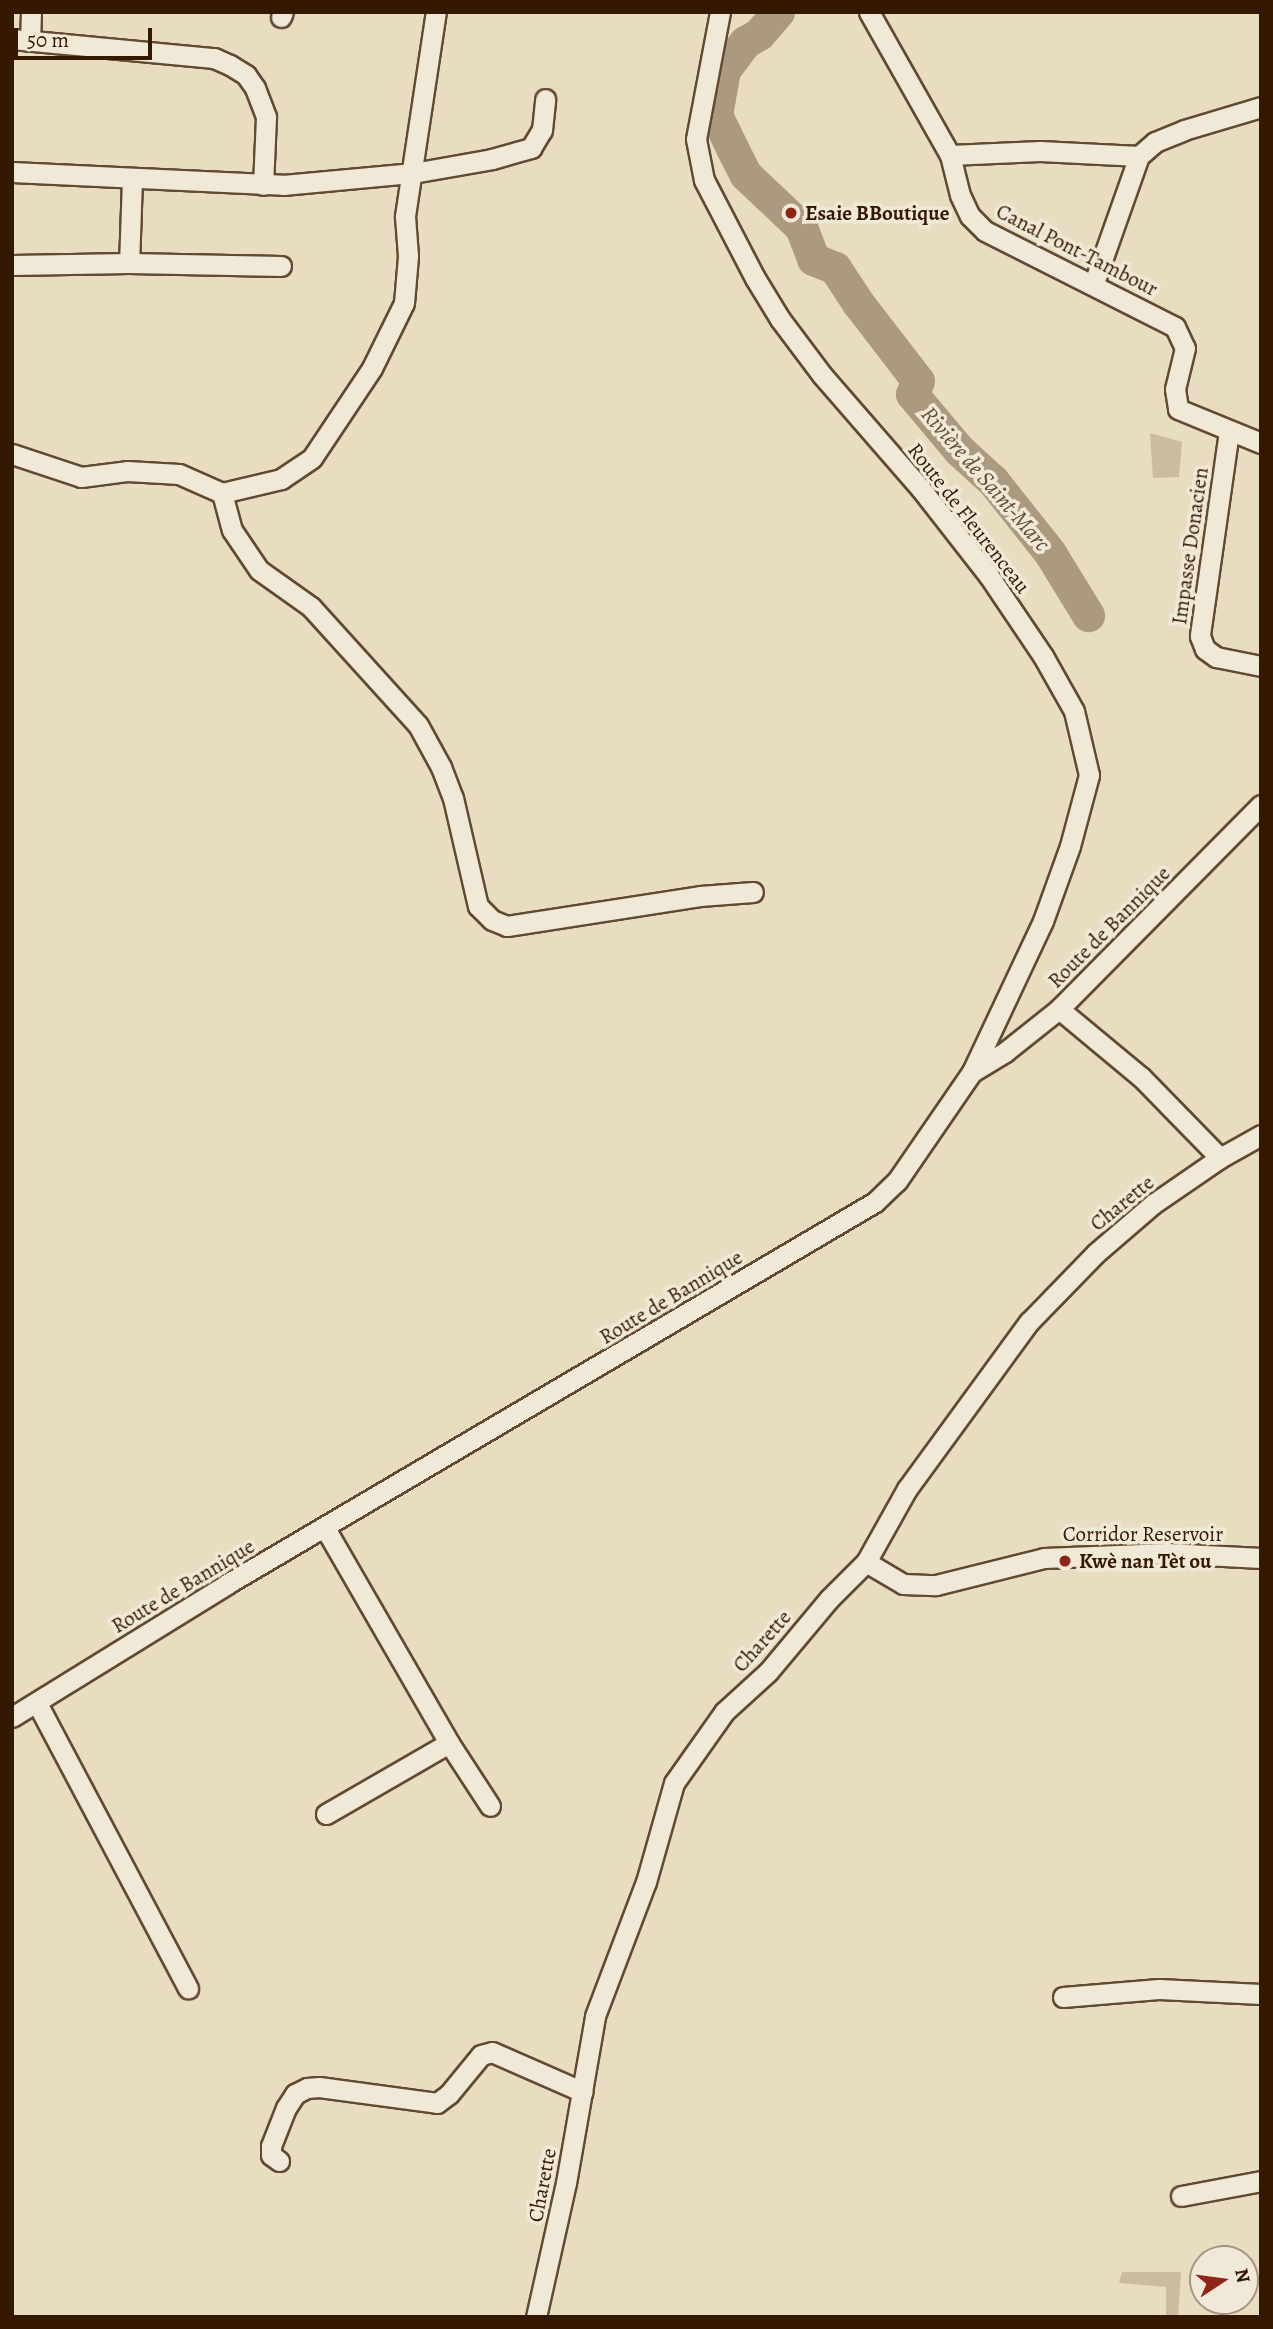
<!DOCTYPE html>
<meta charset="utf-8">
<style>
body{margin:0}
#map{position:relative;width:1273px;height:2329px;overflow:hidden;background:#e8ddc1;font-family:Alegreya,serif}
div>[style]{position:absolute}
.green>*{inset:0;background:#cabca0}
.river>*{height:33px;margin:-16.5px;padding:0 16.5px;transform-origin:16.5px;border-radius:16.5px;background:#ab9a80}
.roads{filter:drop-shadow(2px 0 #624931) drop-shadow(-2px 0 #624931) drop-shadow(0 2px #624931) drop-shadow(0 -2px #624931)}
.street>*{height:19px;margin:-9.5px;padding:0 9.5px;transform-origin:9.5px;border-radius:9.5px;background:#f0e9d7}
.dots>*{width:19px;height:19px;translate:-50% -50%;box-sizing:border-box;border:4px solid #f0e9d7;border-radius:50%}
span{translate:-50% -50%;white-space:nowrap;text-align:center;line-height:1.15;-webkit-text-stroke:7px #f0e9d7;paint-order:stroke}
.poi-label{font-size:21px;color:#351801;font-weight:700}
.left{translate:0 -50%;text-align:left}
.street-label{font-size:21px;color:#351801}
.water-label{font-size:23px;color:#644c34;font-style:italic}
.frame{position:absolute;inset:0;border:14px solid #351801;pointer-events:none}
.north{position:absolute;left:1189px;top:2245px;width:70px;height:70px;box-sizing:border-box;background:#f0e9d7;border:2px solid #a59581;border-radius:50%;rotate:77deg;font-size:19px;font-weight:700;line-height:28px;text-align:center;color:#351801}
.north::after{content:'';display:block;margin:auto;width:24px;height:32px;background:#8f2418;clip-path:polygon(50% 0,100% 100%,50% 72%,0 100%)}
.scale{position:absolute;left:14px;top:28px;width:138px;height:32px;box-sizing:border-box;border:4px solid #351801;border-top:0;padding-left:9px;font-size:21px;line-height:24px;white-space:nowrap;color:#351801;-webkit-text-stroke:5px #f0e9d7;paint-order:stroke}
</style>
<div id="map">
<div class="green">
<div style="clip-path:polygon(1150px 433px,1182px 442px,1179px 477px,1153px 478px)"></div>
<div style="clip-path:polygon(1122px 2272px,1181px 2272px,1178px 2317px,1166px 2317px,1166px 2287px,1119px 2283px)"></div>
</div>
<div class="river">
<div style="left:778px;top:12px;width:29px;rotate:131deg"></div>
<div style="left:759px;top:34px;width:16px;rotate:150deg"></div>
<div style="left:745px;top:42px;width:35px;rotate:127deg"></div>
<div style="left:724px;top:70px;width:46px;rotate:100.1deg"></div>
<div style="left:716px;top:115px;width:37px;rotate:64deg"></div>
<div style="left:732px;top:148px;width:30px;rotate:63deg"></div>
<div style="left:746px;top:175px;width:76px;rotate:43.4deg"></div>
<div style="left:801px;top:227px;width:34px;rotate:69deg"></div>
<div style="left:813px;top:259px;width:24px;rotate:22deg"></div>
<div style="left:835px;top:268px;width:42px;rotate:56.7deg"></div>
<div style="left:858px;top:303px;width:98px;rotate:52.4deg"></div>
<div style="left:918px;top:381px;width:14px;rotate:115deg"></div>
<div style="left:912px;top:394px;width:73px;rotate:50deg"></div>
<div style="left:959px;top:450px;width:46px;rotate:42.4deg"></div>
<div style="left:993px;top:481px;width:92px;rotate:51.6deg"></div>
<div style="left:1050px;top:553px;width:73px;rotate:58.5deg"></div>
</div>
<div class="roads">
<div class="street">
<div style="left:720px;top:12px;width:129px;rotate:100.7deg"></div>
<div style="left:696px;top:139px;width:42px;rotate:79deg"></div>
<div style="left:704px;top:180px;width:110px;rotate:62.5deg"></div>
<div style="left:755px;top:278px;width:48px;rotate:58.6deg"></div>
<div style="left:780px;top:319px;width:70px;rotate:53.1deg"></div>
<div style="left:822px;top:375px;width:151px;rotate:49deg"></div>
<div style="left:921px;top:489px;width:110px;rotate:52deg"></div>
<div style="left:989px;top:576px;width:97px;rotate:56deg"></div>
<div style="left:1043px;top:656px;width:63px;rotate:60.6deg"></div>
<div style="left:1074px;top:711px;width:66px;rotate:76.8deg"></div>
<div style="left:1089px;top:775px;width:73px;rotate:105deg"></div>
<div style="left:1070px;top:846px;width:80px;rotate:109.8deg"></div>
<div style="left:1043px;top:921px;width:167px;rotate:115.2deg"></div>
<div style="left:869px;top:12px;width:164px;rotate:60.5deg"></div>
<div style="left:950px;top:155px;width:41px;rotate:76deg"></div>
<div style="left:960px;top:195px;width:23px;rotate:65deg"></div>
<div style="left:970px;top:216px;width:21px;rotate:45deg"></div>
<div style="left:985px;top:231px;width:213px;rotate:26.8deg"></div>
<div style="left:1175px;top:327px;width:23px;rotate:65deg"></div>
<div style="left:1185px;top:348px;width:42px;rotate:103.7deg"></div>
<div style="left:1175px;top:389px;width:20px;rotate:81deg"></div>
<div style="left:1178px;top:409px;width:90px;rotate:22.3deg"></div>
<div style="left:281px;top:17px;width:5px;rotate:-68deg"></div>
<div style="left:12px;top:39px;width:203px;rotate:5.4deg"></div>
<div style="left:214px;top:58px;width:17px;rotate:24deg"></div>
<div style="left:230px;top:65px;width:19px;rotate:32deg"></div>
<div style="left:246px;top:75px;width:16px;rotate:55deg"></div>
<div style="left:255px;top:88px;width:31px;rotate:69deg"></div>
<div style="left:266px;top:117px;width:68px;rotate:92.5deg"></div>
<div style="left:30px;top:41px;width:29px;rotate:-88deg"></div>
<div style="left:950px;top:155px;width:90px;rotate:-2.5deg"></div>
<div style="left:1040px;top:151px;width:99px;rotate:2.9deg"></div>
<div style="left:1139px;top:156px;width:21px;rotate:-41deg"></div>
<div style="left:1155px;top:142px;width:31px;rotate:-22deg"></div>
<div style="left:1184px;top:130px;width:80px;rotate:-16.6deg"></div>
<div style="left:12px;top:172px;width:271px;rotate:2.7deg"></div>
<div style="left:283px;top:185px;width:131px;rotate:-5.3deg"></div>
<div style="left:413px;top:173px;width:80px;rotate:-10deg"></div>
<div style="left:492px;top:159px;width:41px;rotate:-15.8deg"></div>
<div style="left:531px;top:148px;width:21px;rotate:-59deg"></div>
<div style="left:542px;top:130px;width:31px;rotate:-84deg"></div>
<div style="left:132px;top:179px;width:84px;rotate:92deg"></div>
<div style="left:129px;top:263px;width:152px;rotate:1.1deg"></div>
<div style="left:12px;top:265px;width:117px;rotate:-1deg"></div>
<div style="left:1094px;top:283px;width:135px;rotate:-70.5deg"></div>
<div style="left:1229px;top:431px;width:207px;rotate:98.1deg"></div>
<div style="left:1200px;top:636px;width:14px;rotate:69deg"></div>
<div style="left:1205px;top:649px;width:14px;rotate:36deg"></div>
<div style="left:1216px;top:657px;width:46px;rotate:11.3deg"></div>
<div style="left:12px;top:454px;width:73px;rotate:18.4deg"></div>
<div style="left:81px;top:477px;width:46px;rotate:-7.4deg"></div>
<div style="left:127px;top:471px;width:52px;rotate:3.3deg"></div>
<div style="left:179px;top:474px;width:47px;rotate:23.8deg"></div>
<div style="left:222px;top:493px;width:61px;rotate:-13.3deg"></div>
<div style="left:281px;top:479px;width:37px;rotate:-34deg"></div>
<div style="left:312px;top:458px;width:108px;rotate:-56.3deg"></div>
<div style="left:372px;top:368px;width:72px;rotate:-63.8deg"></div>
<div style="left:404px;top:303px;width:47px;rotate:-85.1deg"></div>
<div style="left:408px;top:256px;width:40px;rotate:-94.3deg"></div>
<div style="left:405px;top:216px;width:206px;rotate:-81.4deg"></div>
<div style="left:222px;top:493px;width:38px;rotate:75deg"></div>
<div style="left:232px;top:530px;width:48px;rotate:56deg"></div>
<div style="left:259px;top:570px;width:64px;rotate:35.4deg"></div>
<div style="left:311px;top:607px;width:159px;rotate:47.8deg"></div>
<div style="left:418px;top:725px;width:48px;rotate:61.3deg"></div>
<div style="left:441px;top:767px;width:33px;rotate:69deg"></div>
<div style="left:453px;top:798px;width:111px;rotate:77deg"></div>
<div style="left:478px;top:906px;width:20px;rotate:45deg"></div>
<div style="left:492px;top:920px;width:16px;rotate:22deg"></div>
<div style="left:507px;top:926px;width:195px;rotate:-8.8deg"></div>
<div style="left:700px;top:896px;width:53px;rotate:-4.3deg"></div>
<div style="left:1059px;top:1009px;width:107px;rotate:39.7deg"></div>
<div style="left:1141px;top:1077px;width:113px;rotate:45.7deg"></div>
<div style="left:325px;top:1528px;width:248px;rotate:60deg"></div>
<div style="left:449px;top:1743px;width:75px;rotate:56.9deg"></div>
<div style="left:866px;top:1562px;width:43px;rotate:30.7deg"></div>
<div style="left:903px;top:1584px;width:33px;rotate:2deg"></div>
<div style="left:936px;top:1585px;width:111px;rotate:-14deg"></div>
<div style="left:1044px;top:1558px;width:123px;rotate:-2.3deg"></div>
<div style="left:1167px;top:1553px;width:94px;rotate:3deg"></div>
<div style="left:37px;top:1703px;width:323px;rotate:62.1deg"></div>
<div style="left:12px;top:1717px;width:253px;rotate:-31.7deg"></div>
<div style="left:227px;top:1584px;width:752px;rotate:-30.52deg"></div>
<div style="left:875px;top:1202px;width:30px;rotate:-44deg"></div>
<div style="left:897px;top:1181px;width:132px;rotate:-55.5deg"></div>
<div style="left:972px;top:1072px;width:39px;rotate:-31deg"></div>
<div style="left:1005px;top:1052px;width:69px;rotate:-38.5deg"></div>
<div style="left:1059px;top:1009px;width:287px;rotate:-45.3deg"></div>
<div style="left:326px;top:1814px;width:142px;rotate:-30deg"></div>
<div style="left:1063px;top:1997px;width:96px;rotate:-4.8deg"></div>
<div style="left:1159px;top:1989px;width:102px;rotate:2.8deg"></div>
<div style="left:279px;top:2161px;width:10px;rotate:-143deg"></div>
<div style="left:271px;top:2155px;width:9px;rotate:-90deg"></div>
<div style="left:271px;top:2146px;width:41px;rotate:-68.5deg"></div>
<div style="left:286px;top:2108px;width:17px;rotate:-57deg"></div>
<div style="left:295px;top:2094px;width:13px;rotate:-27deg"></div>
<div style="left:307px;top:2088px;width:12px;rotate:-5deg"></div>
<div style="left:319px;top:2087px;width:119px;rotate:7.7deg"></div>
<div style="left:437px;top:2103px;width:15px;rotate:-37deg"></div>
<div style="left:449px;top:2094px;width:50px;rotate:-50.6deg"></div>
<div style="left:481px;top:2055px;width:11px;rotate:-15deg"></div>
<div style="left:492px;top:2052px;width:99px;rotate:23.7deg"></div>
<div style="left:1181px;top:2196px;width:81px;rotate:-10.6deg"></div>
<div style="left:536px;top:2317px;width:137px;rotate:-77.4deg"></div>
<div style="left:566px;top:2183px;width:169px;rotate:-80.1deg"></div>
<div style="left:595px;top:2016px;width:143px;rotate:-69.2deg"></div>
<div style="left:646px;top:1882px;width:103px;rotate:-74.2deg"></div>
<div style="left:674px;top:1783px;width:87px;rotate:-54.8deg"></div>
<div style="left:724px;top:1712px;width:59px;rotate:-42.3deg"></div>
<div style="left:768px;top:1672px;width:95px;rotate:-50.1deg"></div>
<div style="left:829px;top:1599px;width:52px;rotate:-45deg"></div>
<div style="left:866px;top:1562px;width:84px;rotate:-60.7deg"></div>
<div style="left:907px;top:1489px;width:207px;rotate:-53.9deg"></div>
<div style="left:1029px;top:1322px;width:96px;rotate:-45.8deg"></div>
<div style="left:1096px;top:1253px;width:75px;rotate:-40.7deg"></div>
<div style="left:1153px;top:1204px;width:81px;rotate:-34.5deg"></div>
<div style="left:1220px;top:1158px;width:47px;rotate:-29.3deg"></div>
</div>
</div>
<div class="dots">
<div style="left:791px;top:213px;background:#8f2418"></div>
<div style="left:1065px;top:1561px;background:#8f2418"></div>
</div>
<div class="poi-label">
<span class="left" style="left:805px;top:213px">Esaie BBoutique</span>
<span class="left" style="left:1079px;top:1561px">Kwè nan Tèt ou</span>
</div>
<div class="street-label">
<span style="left:1077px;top:250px;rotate:27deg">Canal Pont-Tambour</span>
<span style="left:969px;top:518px;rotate:52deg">Route de Fleurenceau</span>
<span style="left:1190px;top:546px;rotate:-82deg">Impasse Donacien</span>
<span style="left:1109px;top:927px;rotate:-45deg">Route de Bannique</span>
<span style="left:1122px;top:1203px;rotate:-39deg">Charette</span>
<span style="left:671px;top:1297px;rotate:-31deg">Route de Bannique</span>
<span style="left:1143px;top:1534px">Corridor Reservoir</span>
<span style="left:183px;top:1586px;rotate:-31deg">Route de Bannique</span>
<span style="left:762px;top:1641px;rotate:-48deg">Charette</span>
<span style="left:542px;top:2185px;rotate:-79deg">Charette</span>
</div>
<div class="water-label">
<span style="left:985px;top:479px;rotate:49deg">Rivière de Saint-Marc</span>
</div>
<div class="frame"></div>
<div class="north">N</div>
<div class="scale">50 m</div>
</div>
